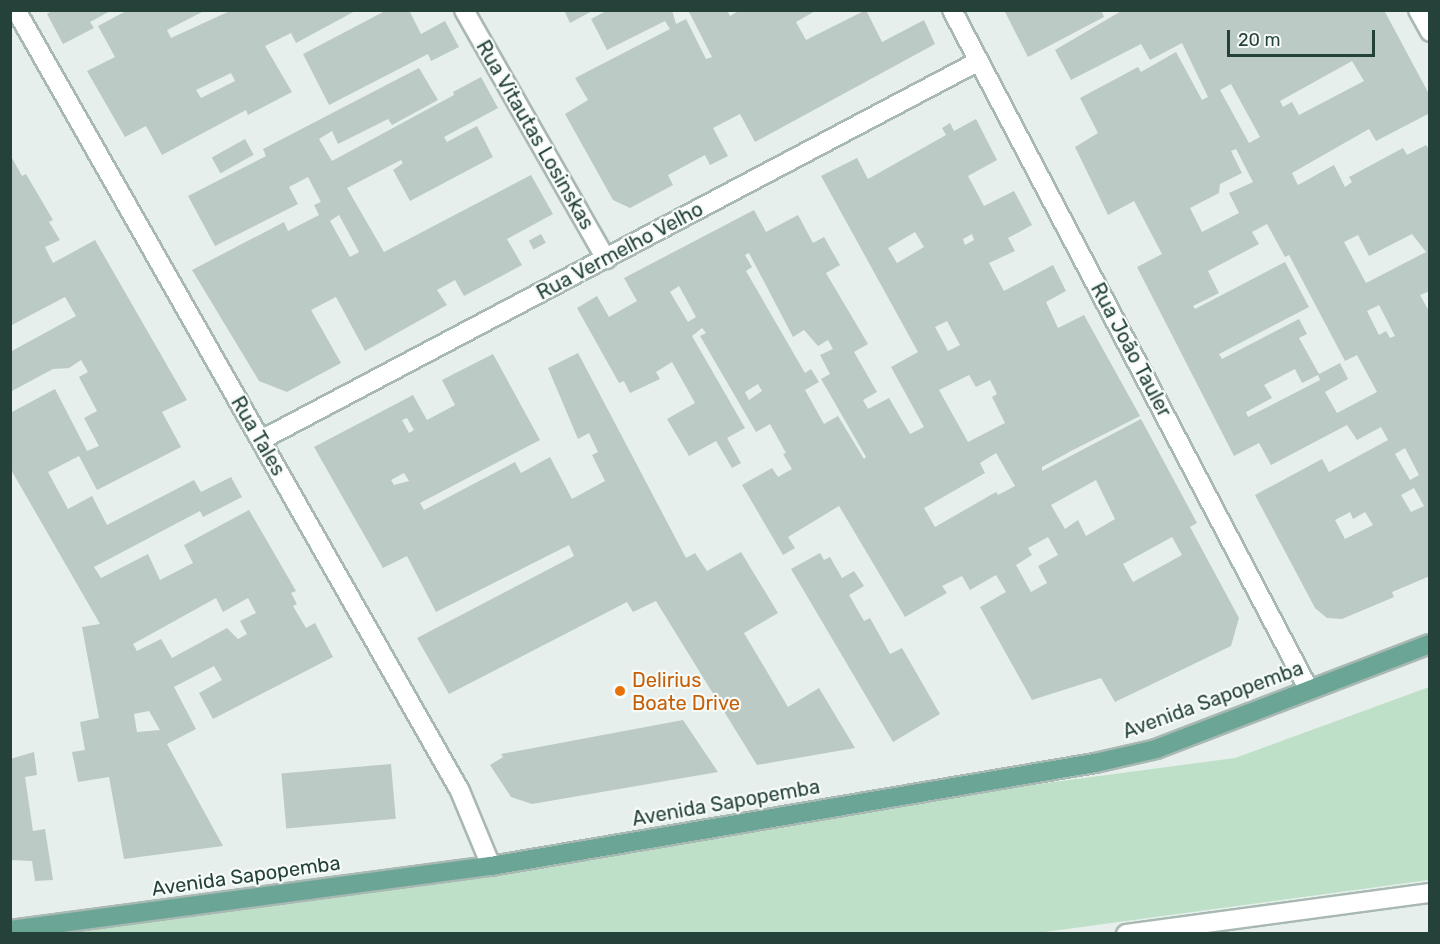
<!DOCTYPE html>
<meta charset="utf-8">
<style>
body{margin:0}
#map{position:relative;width:1440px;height:944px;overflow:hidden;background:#e6efeb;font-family:Rubik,sans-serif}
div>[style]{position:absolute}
.green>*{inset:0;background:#bfe0c8}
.building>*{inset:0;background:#bbcac4;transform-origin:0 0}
.roads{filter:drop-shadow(2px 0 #a8b8b2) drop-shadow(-2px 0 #a8b8b2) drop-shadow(0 2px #a8b8b2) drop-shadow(0 -2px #a8b8b2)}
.minor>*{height:18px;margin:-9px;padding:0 9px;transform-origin:9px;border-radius:9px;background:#fff}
.major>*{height:18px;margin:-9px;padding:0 9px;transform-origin:9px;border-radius:9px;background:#6aa596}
.dots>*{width:16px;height:16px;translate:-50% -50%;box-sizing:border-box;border:3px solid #f7fbf9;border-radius:50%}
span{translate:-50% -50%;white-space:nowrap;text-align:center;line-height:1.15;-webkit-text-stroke:4.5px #f7fbf9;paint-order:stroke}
.street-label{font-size:20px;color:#24423a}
.food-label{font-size:20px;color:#c56008}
.left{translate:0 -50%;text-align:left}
.frame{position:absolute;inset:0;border:12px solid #24423a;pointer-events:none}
.scale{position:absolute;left:1227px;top:30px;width:148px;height:27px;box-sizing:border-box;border:3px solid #24423a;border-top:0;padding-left:8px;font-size:18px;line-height:21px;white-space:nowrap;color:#24423a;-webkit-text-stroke:4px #f7fbf9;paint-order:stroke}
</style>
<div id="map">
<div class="green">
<div style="clip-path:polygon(1429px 687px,1429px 880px,1030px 934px,11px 934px,10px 920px,1235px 758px)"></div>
</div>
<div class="building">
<div style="clip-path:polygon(53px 10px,112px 10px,90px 22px,94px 28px,63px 44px,47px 14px)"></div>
<div style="clip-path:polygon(evenodd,128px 10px,206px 10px,167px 30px,171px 38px,232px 10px,357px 10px,296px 43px,291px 33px,265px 46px,292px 92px,248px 115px,246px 110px,162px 155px,146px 126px,125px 137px,87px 71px,115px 57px,98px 26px,128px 10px,231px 73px,235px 81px,201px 98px,196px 90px,231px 73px)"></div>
<div style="clip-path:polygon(387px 10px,409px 10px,421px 34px,445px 21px,459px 47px,431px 61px,428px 54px,329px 105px,303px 54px)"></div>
<div style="clip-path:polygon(564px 10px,594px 10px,570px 23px)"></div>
<div style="clip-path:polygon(608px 10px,672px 10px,676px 24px,686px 19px,706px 59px,712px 57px,688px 10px,727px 10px,730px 16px,740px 10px,817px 10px,796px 22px,806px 40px,866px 10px,882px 42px,924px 20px,935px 44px,755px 142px,740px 114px,713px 128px,728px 156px,710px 165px,705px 155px,668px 175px,673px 185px,630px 208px,613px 200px,565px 114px,588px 100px,575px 78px,670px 29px,665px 21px,607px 50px,591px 19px)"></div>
<div style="clip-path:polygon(1004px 10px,1101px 10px,1104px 17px,1028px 57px)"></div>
<div style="clip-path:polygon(evenodd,1123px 10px,1384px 10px,1430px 96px,1430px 113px,1376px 141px,1369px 129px,1292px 173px,1298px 185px,1334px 165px,1345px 187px,1352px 182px,1349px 177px,1403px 148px,1407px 155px,1426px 145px,1430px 150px,1430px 291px,1420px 295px,1430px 313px,1430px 576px,1392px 592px,1394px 597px,1342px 619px,1327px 618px,1315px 608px,1255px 495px,1322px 459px,1329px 472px,1388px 440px,1381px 427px,1357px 440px,1347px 425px,1271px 465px,1259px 443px,1234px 456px,1137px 267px,1162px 254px,1134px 201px,1108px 215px,1075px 147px,1098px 133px,1080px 98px,1138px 67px,1141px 72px,1176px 52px,1202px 100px,1208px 97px,1182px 43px,1150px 60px,1141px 44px,1071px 80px,1055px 50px,1123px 10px,1352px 61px,1364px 81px,1299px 115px,1292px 102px,1283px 107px,1280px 101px,1352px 61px,1123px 10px,1231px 84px,1260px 137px,1249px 143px,1220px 90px,1231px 84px,1123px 10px,1236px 149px,1253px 182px,1229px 193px,1239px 213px,1202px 232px,1190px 208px,1219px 193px,1220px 184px,1242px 173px,1231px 151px,1236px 149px,1123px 10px,1267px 224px,1285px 257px,1289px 255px,1345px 361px,1357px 355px,1377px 392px,1337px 413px,1325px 392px,1348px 379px,1340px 363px,1319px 374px,1299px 338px,1307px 334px,1299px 319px,1222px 359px,1219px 354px,1309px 307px,1285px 262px,1195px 309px,1193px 306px,1219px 293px,1208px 271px,1259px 244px,1252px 232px,1267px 224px,1123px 10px,1412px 234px,1426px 252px,1366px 283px,1344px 242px,1358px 235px,1369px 256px,1412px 234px,1123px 10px,1379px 305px,1395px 336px,1390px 338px,1386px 331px,1379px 335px,1367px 311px,1379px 305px,1123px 10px,1295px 369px,1302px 383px,1318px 375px,1320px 380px,1248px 417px,1246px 412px,1272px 398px,1264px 385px,1295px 369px,1123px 10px,1405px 448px,1419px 475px,1410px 480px,1395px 454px,1405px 448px,1123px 10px,1414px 488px,1424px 506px,1411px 512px,1401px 495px,1414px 488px,1123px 10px,1350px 512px,1353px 519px,1365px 512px,1373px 525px,1345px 539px,1335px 520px,1350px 512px)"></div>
<div style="clip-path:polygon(evenodd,419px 68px,438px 100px,392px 125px,388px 119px,338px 144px,332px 131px,319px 139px,332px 161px,454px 95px,453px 92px,481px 77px,498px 108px,444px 137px,447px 142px,477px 126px,493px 157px,410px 201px,393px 170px,403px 163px,401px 160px,347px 188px,384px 252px,531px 175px,553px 214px,507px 239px,522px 265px,464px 296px,455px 280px,437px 290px,447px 305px,365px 351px,336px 297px,311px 310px,341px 363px,287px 392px,259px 381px,192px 270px,284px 222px,288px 231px,319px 215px,314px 205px,321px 202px,308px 177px,289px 187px,298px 204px,215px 246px,188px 196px,266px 156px,263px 149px,419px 68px,339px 215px,359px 252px,350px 257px,330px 221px,339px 215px)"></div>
<div style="clip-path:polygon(evenodd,976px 119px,997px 160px,968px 176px,984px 206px,1014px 191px,1032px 225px,1008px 238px,1015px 251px,989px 263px,1004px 291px,1053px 265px,1066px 291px,1046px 302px,1058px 328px,1084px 315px,1140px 416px,1071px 451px,1042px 467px,1042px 471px,1141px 419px,1197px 523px,1190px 527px,1239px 618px,1231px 646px,1115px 702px,1101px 678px,1032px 700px,980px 607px,1006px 592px,996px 575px,970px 590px,962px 576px,942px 586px,947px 593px,905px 617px,839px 506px,788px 537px,795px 548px,783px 555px,742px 485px,772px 468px,778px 477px,792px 469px,783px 454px,786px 453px,770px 424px,756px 432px,700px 336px,706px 333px,702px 328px,692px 336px,745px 428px,727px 438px,741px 463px,732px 468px,716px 441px,689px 456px,667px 419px,695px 403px,672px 362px,656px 372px,660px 379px,630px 393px,624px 381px,619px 383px,577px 308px,597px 296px,609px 317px,637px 301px,624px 278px,754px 210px,766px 232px,798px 215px,813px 243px,824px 237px,840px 265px,826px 273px,868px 344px,854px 352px,877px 392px,863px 400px,868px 409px,889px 398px,910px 434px,924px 427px,891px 367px,918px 352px,821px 176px,857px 158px,868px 179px,946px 135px,942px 128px,950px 123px,954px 131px,976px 119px,915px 232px,924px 247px,897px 263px,888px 248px,915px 232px,976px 119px,972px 234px,974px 240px,965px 245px,963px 239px,972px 234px,976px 119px,749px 253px,793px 337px,804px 330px,818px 346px,828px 340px,833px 349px,820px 355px,830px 374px,821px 379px,866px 457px,864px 459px,838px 416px,824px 424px,805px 390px,819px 382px,811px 369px,805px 373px,746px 271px,752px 267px,745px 255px,749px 253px,976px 119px,679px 286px,696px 317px,688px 322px,670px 292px,679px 286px,976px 119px,947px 321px,960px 345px,948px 351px,935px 327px,947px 321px,976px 119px,969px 375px,976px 387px,990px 380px,997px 394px,992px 397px,1005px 423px,968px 442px,939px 390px,969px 375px,976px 119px,758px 384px,762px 391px,749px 400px,745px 392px,758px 384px,976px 119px,996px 453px,1015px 486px,998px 495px,996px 492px,935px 527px,924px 508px,985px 473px,980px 463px,996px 453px,976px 119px,1096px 480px,1115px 519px,1086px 536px,1078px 520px,1065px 529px,1051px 505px,1096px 480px,976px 119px,1048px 537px,1058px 555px,1038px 566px,1047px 583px,1031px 592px,1016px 565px,1032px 555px,1028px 548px,1048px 537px,976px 119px,1172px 537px,1182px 555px,1133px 582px,1123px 564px,1172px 537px)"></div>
<div style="left:245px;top:139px;width:18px;height:38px;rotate:61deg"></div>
<div style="clip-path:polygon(evenodd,12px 158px,22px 176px,26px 174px,53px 220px,49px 222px,60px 240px,45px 247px,53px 263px,95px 240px,187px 400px,162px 412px,181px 447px,97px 490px,79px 456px,48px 472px,68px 509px,92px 496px,107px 525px,194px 480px,201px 492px,231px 477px,242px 497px,203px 517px,200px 511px,94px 567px,101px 578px,148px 554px,160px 580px,193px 563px,184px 545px,249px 510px,296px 591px,291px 593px,297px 604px,293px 606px,306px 628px,315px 623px,333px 657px,213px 719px,199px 693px,222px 680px,214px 666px,174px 687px,196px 729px,167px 744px,223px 846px,124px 859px,109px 777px,78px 782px,72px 752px,85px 750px,80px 722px,99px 718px,82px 627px,100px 624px,10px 468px,10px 413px,55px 389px,87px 451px,99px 446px,84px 418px,97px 411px,79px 377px,88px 372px,81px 360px,69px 368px,53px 369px,10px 392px,10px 352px,76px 316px,65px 297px,10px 326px,12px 158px,216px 598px,223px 612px,248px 598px,256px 613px,240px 621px,247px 634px,238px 639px,227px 628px,172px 658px,161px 639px,137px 651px,133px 644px,216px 598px,12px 158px,149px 711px,160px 730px,137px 732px,134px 714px,149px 711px)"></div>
<div style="left:541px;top:234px;width:10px;height:14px;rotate:61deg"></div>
<div style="clip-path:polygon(evenodd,578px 353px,686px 558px,695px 553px,707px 571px,741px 552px,778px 613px,744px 633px,788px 707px,819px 688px,855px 748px,757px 765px,656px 601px,633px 612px,627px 602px,449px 694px,417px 638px,574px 556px,569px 545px,436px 612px,407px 556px,383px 568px,314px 447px,413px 395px,427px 420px,455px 405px,442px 380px,493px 354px,540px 440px,420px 503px,424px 510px,515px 462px,521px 473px,550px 457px,572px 499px,605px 481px,592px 455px,598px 452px,589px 433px,578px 439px,548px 368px,578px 353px,407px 418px,414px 430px,409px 433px,402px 420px,407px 418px,578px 353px,404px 473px,409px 481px,394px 485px,391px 480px,404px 473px)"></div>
<div style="clip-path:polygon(820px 553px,824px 560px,830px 557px,842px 578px,854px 571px,864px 586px,849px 595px,864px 621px,870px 618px,890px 654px,902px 648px,940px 714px,893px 742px,791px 569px)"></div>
<div style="clip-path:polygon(683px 720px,718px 772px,532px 804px,511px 797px,490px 765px,503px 757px,501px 754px)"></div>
<div style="clip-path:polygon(34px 752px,37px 775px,25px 777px,33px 831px,45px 829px,53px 880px,35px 881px,32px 861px,10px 860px,10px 759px)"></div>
<div style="left:391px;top:764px;width:55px;height:110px;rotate:85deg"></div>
</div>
<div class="roads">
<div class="minor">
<div style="left:16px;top:10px;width:898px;rotate:60.38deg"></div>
<div style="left:460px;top:791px;width:81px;rotate:67.5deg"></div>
<div style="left:464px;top:10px;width:287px;rotate:60.3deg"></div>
<div style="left:952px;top:10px;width:768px;rotate:62.3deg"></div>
<div style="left:1418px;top:10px;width:25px;rotate:61deg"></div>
<div style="left:261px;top:440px;width:812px;rotate:-27.83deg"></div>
<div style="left:1126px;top:934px;width:307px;rotate:-7.7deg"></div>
</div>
<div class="major">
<div style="left:10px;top:930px;width:485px;rotate:-7.6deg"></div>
<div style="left:491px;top:866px;width:613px;rotate:-9.68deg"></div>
<div style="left:1095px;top:763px;width:63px;rotate:-12.9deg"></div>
<div style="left:1156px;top:749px;width:293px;rotate:-21deg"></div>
</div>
</div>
<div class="dots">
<div style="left:620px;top:691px;background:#e8710a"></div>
</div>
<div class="street-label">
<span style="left:535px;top:135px;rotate:60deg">Rua Vitautas Losinskas</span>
<span style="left:620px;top:251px;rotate:-28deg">Rua Vermelho Velho</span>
<span style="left:1131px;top:350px;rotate:62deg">Rua João Tauler</span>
<span style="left:258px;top:436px;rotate:60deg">Rua Tales</span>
<span style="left:1213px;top:700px;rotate:-20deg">Avenida Sapopemba</span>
<span style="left:726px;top:803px;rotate:-10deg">Avenida Sapopemba</span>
<span style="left:246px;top:876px;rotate:-8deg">Avenida Sapopemba</span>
</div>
<div class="food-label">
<span class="left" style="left:632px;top:692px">Delirius<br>Boate Drive</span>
</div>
<div class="frame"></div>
<div class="scale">20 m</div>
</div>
